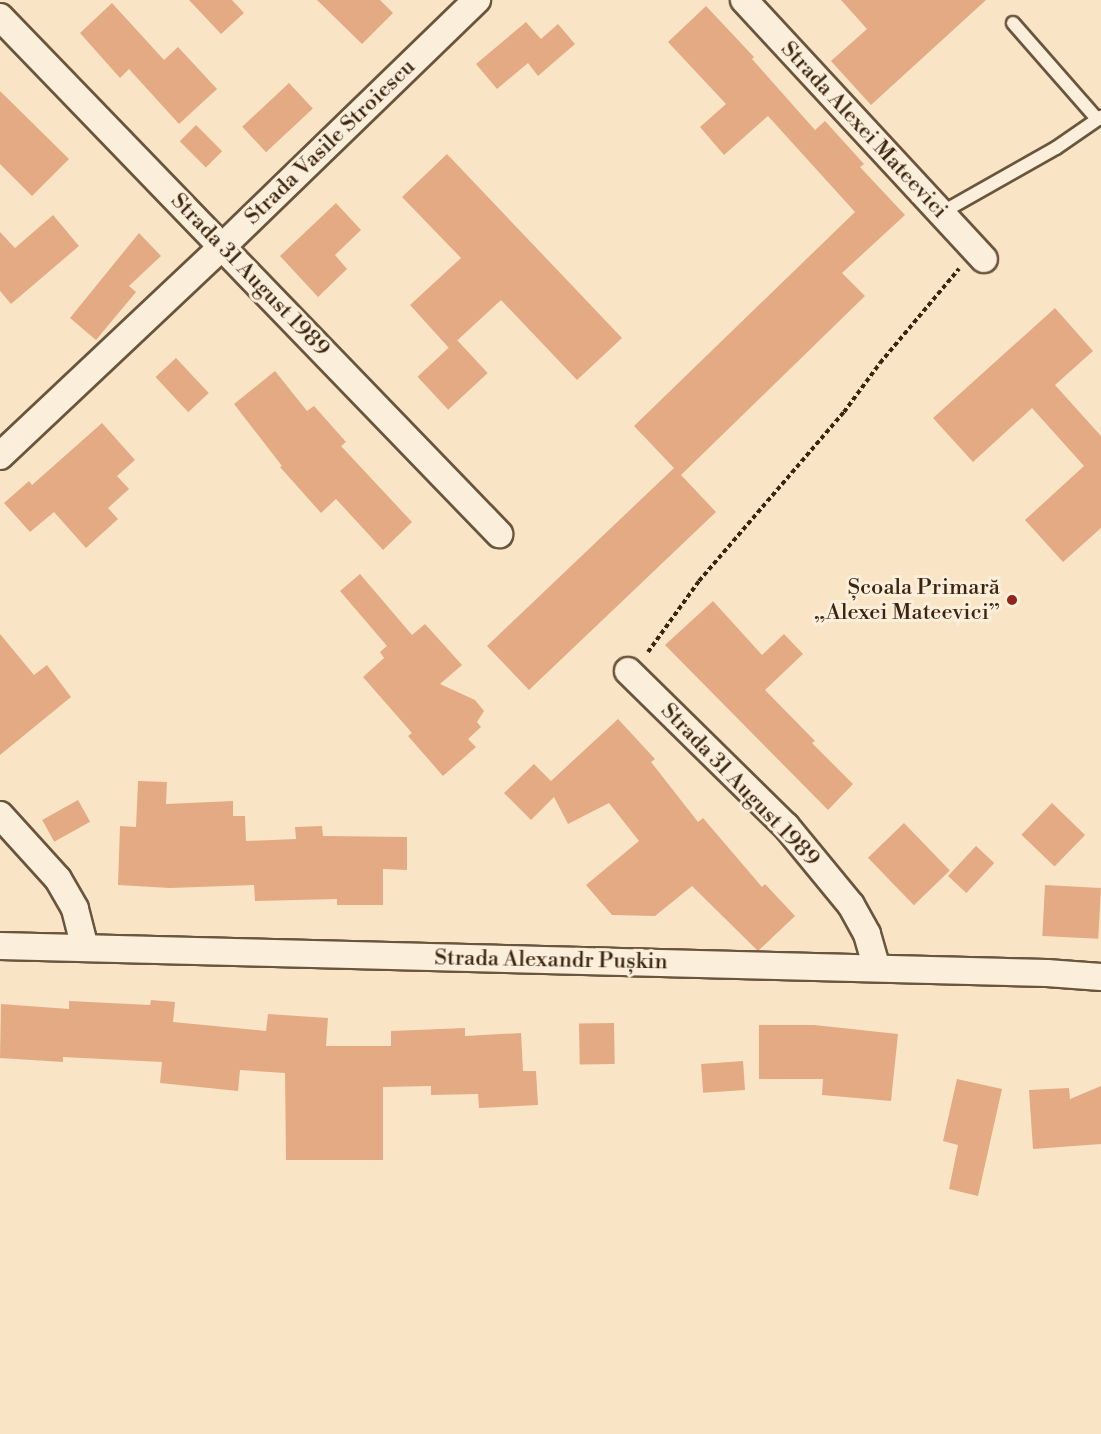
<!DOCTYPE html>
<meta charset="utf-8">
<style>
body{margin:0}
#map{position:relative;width:1101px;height:1434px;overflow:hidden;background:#f9e5c6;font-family:"Libre Bodoni",serif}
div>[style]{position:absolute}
.building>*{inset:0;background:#e4aa83;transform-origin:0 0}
.path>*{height:4px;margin-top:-2px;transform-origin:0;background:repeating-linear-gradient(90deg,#3b250f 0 4.5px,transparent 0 7.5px)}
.roads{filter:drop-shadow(2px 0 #6a553d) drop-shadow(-2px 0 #6a553d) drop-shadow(0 2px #6a553d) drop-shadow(0 -2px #6a553d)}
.lane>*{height:12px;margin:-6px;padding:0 6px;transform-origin:6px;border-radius:6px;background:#fbeeda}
.street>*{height:26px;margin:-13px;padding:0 13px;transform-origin:13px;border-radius:13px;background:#fbeeda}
.dots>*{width:16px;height:16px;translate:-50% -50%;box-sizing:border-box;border:3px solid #fbeeda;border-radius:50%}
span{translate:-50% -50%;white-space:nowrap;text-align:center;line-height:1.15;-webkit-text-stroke:6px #fbeeda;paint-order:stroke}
.street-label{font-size:22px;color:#3b250f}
.poi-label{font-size:22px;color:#3b250f}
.right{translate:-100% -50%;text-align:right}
</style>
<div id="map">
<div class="building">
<div style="clip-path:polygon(189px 0,232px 0,244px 13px,221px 34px)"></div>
<div style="clip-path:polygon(317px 0,380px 0,393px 13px,362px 44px)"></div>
<div style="clip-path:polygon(841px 0,986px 0,871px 105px,831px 61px,867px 29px)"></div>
<div style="clip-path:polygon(112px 3px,164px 60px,178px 47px,217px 89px,179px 124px,129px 69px,120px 78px,80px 33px)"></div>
<div style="clip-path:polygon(706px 6px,754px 57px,752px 59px,815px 130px,825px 121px,864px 164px,860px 167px,905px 215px,842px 273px,865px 296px,681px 475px,716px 512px,529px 690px,487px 646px,674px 468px,634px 426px,855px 212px,768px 116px,724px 155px,700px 127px,726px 104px,668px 42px)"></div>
<div style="clip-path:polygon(526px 22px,541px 39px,558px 24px,575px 44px,538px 76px,528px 63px,497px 89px,476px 64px)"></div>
<div style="left:289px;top:83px;width:35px;height:64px;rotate:47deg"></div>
<div style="clip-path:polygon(0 91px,69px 159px,32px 196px,0 164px)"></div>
<div style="left:196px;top:125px;width:37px;height:23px;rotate:45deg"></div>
<div style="clip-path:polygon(447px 154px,622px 338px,577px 380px,501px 300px,449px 348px,410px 305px,461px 258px,402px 197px)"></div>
<div style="clip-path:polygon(336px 203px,361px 230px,335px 255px,347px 269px,318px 297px,280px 256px)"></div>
<div style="clip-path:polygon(53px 215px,79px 246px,11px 304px,0 291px,0 232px,15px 248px)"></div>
<div style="clip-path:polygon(139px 233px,161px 256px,129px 286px,136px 292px,96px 340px,70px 318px)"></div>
<div style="clip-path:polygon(1055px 308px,1093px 351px,1055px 385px,1101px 436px,1101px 528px,1063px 562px,1025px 520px,1084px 466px,1032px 408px,973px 462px,933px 418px)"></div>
<div style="left:457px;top:340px;width:45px;height:54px;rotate:47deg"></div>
<div style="left:176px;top:358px;width:48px;height:28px;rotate:47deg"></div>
<div style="clip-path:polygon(275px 371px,307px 411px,314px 406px,346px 442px,341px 446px,412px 522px,383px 550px,336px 499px,321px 513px,280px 467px,282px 466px,234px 404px)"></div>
<div style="clip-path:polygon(102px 423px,135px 460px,117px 476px,129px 489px,108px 508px,118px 519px,86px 548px,54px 512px,30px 532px,4px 503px,29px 481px,32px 485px)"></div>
<div style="clip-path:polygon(360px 574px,412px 635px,425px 624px,462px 665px,440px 684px,475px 700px,484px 711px,477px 722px,481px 727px,468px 739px,476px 747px,443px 776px,408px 736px,412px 733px,363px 677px,384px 658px,380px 652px,387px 646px,340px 591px)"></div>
<div style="clip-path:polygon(713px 601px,762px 655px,784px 634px,803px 654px,765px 690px,815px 741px,812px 743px,853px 784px,828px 810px,665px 645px)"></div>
<div style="clip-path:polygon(0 634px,34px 675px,47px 665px,71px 697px,0 755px)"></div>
<div style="clip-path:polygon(618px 719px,655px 759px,651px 762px,698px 822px,703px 818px,762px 887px,765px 884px,795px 916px,758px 951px,692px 886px,655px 916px,612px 915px,586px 885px,639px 841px,609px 803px,568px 824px,554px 797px,531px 820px,504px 793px,534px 764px,551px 781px)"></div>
<div style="clip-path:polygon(138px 781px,167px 782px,166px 804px,233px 801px,233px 816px,245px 816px,246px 841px,296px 839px,295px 827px,322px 826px,323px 836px,407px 837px,407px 870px,383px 869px,383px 905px,337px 905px,337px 899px,255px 901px,254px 885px,170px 888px,118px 885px,120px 826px,136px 827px)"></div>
<div style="left:78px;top:800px;width:25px;height:41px;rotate:61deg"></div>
<div style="left:1052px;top:803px;width:46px;height:44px;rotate:44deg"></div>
<div style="left:904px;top:823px;width:66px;height:50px;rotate:46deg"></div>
<div style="left:976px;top:846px;width:25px;height:41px;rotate:43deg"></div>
<div style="left:1045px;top:885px;width:56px;height:51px;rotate:3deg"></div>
<div style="clip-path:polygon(151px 1000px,175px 1002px,173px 1022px,266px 1031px,268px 1014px,328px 1018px,326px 1046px,391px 1046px,391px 1031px,465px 1028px,465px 1036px,521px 1033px,523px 1071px,536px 1071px,538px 1105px,479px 1108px,478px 1094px,431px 1095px,431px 1086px,383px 1087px,383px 1160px,286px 1160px,285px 1073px,240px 1070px,238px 1091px,160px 1083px,162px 1062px,63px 1057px,63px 1062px,0 1058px,1px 1004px,69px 1009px,69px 1001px,150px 1005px)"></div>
<div style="left:614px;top:1023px;width:41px;height:35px;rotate:89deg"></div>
<div style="clip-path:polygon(759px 1025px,814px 1025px,898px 1034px,891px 1101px,822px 1095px,823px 1079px,759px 1079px)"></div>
<div style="left:743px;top:1061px;width:29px;height:42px;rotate:86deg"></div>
<div style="clip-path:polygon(957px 1079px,1002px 1089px,978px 1196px,949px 1189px,958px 1145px,943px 1141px)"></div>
<div style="clip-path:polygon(1101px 1086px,1101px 1144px,1033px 1149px,1029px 1090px,1069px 1088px,1070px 1099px)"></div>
</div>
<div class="path">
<div style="left:648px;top:652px;width:87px;rotate:-54.3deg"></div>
<div style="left:699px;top:581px;width:223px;rotate:-49.4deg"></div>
<div style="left:844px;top:412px;width:61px;rotate:-53.7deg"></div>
<div style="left:880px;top:363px;width:123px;rotate:-50deg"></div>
</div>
<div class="roads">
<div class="lane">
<div style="left:1013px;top:23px;width:128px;rotate:48.8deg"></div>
<div style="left:941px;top:213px;width:132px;rotate:-29.5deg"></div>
<div style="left:1056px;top:148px;width:55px;rotate:-34.6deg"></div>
</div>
<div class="street">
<div style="left:744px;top:0;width:353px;rotate:47.2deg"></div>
<div style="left:0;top:17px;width:719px;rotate:46.01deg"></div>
<div style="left:0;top:456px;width:306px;rotate:-43.3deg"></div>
<div style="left:223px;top:246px;width:354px;rotate:-44.1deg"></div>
<div style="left:628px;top:671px;width:221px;rotate:44.5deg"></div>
<div style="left:786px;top:826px;width:102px;rotate:50.6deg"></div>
<div style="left:851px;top:905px;width:33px;rotate:61deg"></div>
<div style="left:867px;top:934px;width:35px;rotate:74deg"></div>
<div style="left:0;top:815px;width:86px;rotate:47.8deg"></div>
<div style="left:58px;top:879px;width:34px;rotate:60deg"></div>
<div style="left:75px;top:909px;width:40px;rotate:75.6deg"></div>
<div style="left:0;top:946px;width:1047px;rotate:1.48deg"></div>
<div style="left:1047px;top:973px;width:54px;rotate:4.2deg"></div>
</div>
</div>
<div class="dots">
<div style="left:1012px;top:600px;background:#8f2418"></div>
</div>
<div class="street-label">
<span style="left:864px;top:130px;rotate:47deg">Strada Alexei Mateevici</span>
<span style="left:330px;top:142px;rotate:-44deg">Strada Vasile Stroiescu</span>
<span style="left:250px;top:275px;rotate:46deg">Strada 31 August 1989</span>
<span style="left:740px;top:785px;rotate:46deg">Strada 31 August 1989</span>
<span style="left:551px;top:960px;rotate:1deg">Strada Alexandr Pușkin</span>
</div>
<div class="poi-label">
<span class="right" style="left:1000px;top:600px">Școala Primară<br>„Alexei Mateevici”</span>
</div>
</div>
